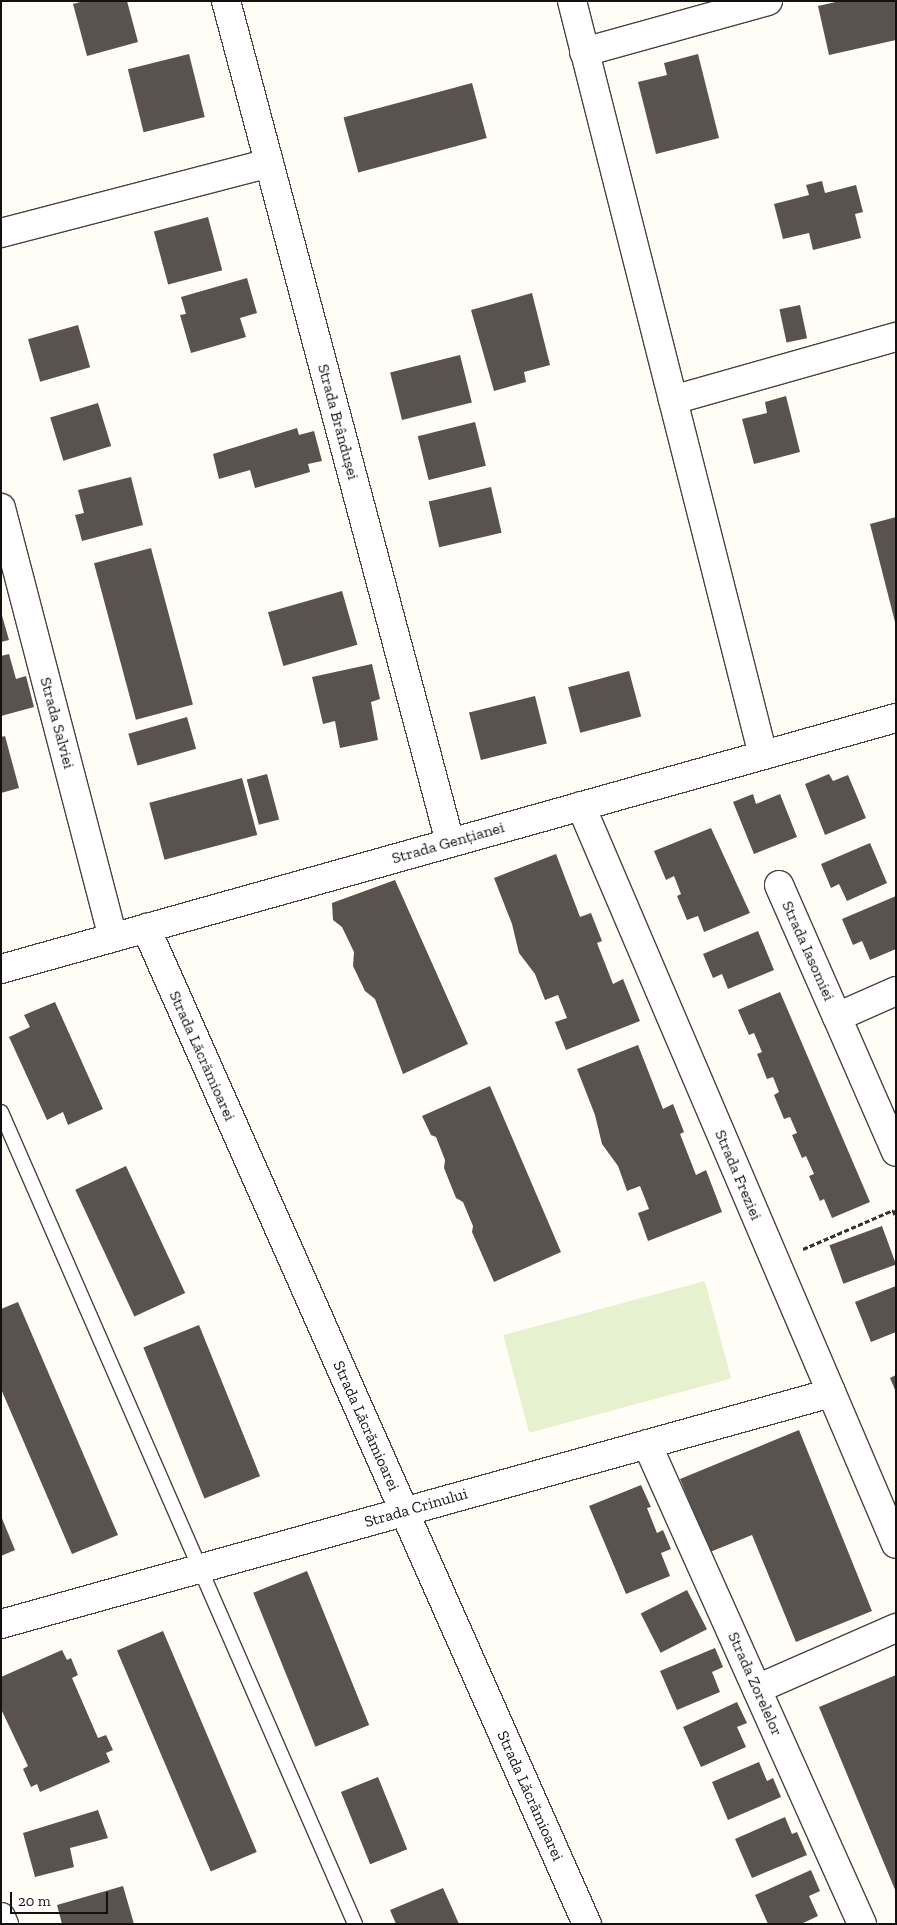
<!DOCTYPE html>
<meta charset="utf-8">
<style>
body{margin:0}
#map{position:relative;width:897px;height:1925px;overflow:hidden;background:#fffdf5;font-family:"Zilla Slab",serif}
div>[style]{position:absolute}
.pitch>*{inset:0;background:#e6f2cf;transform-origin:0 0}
.building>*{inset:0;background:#5a524d;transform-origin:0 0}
.path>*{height:3px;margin-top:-1.5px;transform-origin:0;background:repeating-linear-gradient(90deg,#333 0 5px,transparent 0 7.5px)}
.roads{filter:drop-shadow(1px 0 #444) drop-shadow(-1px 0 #444) drop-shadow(0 1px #444) drop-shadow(0 -1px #444)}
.service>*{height:14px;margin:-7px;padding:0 7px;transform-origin:7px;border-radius:7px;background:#fff}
.minor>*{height:28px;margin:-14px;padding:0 14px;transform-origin:14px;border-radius:14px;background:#fff}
span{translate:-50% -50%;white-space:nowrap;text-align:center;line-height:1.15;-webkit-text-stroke:5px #fff;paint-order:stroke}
.street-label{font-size:16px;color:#111}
.frame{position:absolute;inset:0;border:2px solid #111;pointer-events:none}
.scale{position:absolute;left:10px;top:1892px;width:98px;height:22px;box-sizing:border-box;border:2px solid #111;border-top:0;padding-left:6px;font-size:15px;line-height:18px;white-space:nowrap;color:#111;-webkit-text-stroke:4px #fff;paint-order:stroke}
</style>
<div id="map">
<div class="pitch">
<div style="left:705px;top:1281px;width:101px;height:209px;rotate:75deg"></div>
</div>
<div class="building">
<div style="clip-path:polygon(84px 1px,127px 1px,138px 42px,87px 56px,73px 4px)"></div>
<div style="clip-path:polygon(840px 1px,896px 1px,896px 40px,829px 55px,818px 6px)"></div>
<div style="left:189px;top:54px;width:65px;height:63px;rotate:76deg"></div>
<div style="clip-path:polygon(698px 54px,719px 138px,656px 154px,638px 82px,667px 75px,664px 63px)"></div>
<div style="left:472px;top:83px;width:57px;height:133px;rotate:75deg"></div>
<div style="clip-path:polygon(822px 181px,825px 193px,856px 185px,863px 212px,855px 214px,861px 238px,813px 250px,809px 233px,783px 239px,774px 204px,809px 195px,806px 185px)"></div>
<div style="left:208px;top:217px;width:55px;height:56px;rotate:75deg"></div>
<div style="clip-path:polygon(247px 278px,257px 313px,240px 318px,246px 337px,191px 353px,180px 315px,186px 314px,181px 297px)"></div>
<div style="clip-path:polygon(532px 293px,550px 365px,524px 372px,526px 382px,494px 391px,471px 310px)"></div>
<div style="left:800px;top:305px;width:34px;height:21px;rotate:78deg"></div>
<div style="left:78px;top:325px;width:44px;height:52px;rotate:74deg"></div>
<div style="left:460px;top:355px;width:49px;height:72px;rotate:76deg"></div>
<div style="clip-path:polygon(786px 396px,800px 452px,754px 464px,742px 419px,767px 413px,765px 402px)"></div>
<div style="left:98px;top:403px;width:45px;height:50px;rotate:73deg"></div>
<div style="left:475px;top:422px;width:45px;height:59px;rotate:76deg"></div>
<div style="clip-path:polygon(297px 428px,299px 435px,314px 431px,322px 461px,308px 464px,310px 472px,255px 488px,250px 470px,219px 479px,213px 454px)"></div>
<div style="clip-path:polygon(131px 477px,143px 525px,82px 541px,75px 515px,84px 513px,78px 490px)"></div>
<div style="left:491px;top:487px;width:47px;height:64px;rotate:77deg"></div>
<div style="clip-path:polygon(896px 517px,896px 622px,895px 622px,870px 524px)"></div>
<div style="left:151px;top:548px;width:162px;height:59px;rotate:75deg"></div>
<div style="left:342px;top:591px;width:56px;height:77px;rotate:74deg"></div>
<div style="clip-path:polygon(1px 612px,9px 640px,1px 642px)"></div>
<div style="clip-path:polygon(9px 654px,16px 679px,26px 676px,34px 707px,1px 716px,1px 656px)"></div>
<div style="clip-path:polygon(372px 664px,380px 699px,371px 702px,378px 740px,340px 748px,335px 721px,323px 724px,312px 677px)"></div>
<div style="left:629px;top:671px;width:47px;height:63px;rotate:75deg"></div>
<div style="left:535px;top:696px;width:49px;height:68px;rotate:76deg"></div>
<div style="left:187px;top:717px;width:33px;height:61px;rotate:74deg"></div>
<div style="clip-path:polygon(5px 736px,19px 788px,1px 793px,1px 737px)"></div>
<div style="left:267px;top:774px;width:47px;height:21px;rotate:75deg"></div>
<div style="clip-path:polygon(829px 774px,833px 781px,848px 775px,866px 818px,825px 835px,805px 784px)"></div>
<div style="left:242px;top:778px;width:59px;height:96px;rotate:75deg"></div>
<div style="clip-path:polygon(753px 794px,756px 804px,780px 794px,797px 837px,754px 854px,733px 802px)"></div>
<div style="clip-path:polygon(711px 828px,750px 913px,704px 932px,698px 916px,687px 920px,677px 896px,681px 894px,674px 876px,666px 880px,654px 851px)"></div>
<div style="clip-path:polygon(870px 843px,887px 883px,847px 901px,839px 884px,831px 888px,821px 864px)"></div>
<div style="clip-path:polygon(556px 854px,580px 917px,591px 913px,602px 941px,597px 943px,613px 984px,623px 979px,640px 1021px,566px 1050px,555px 1022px,567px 1018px,558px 995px,545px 1000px,535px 974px,519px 953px,512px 924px,494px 878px)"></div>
<div style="clip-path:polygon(395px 880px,468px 1044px,403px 1074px,375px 999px,365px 991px,353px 966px,354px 952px,342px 927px,333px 920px,332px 903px)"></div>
<div style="clip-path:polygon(896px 896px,896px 949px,870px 960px,862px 941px,853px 945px,842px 919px)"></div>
<div style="clip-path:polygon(758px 931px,774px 970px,728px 989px,722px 974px,713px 978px,703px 954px)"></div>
<div style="clip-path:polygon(780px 992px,870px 1202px,832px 1218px,824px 1199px,820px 1201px,809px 1176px,814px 1174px,806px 1156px,802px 1158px,792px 1135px,797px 1133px,790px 1117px,784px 1119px,774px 1095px,779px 1092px,773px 1077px,767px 1079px,757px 1054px,762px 1052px,754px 1033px,749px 1035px,738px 1010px)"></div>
<div style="clip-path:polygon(55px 1002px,103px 1109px,68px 1125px,63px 1112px,47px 1120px,9px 1037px,30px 1027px,24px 1015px)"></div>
<div style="clip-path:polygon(638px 1045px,663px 1109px,673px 1104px,684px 1132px,680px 1134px,696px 1175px,706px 1170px,722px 1212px,648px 1241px,638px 1213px,649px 1209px,640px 1186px,627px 1191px,618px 1166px,602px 1144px,595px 1115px,577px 1069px)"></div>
<div style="clip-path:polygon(490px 1086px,561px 1252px,494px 1282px,472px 1232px,473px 1226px,463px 1202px,456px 1198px,444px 1168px,445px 1160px,436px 1137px,431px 1135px,422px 1116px)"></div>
<div style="left:126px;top:1166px;width:140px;height:56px;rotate:65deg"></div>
<div style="left:882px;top:1226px;width:41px;height:56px;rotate:70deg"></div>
<div style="clip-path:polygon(896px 1286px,896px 1332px,871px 1342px,855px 1302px)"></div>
<div style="clip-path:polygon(18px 1302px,118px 1535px,72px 1554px,1px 1389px,1px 1309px)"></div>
<div style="left:199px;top:1325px;width:163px;height:60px;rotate:68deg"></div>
<div style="clip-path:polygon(896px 1375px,896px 1392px,890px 1378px)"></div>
<div style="clip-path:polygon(799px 1430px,872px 1611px,796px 1642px,752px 1535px,710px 1552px,680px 1479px)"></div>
<div style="clip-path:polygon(641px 1485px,651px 1507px,647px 1508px,657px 1533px,663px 1530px,671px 1549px,661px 1553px,670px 1576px,626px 1594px,589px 1506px)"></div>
<div style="clip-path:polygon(1px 1516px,15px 1550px,1px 1556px)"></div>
<div style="left:307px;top:1571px;width:166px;height:58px;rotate:68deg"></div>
<div style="left:687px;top:1590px;width:44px;height:52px;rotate:63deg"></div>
<div style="left:163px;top:1631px;width:240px;height:50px;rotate:67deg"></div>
<div style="clip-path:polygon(715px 1648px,723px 1667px,712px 1672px,720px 1692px,677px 1710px,660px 1671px)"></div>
<div style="clip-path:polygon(62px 1650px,67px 1660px,71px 1658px,78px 1675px,72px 1678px,98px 1738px,106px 1735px,113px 1750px,106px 1753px,110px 1762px,40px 1792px,37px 1784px,31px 1787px,23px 1769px,28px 1766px,1px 1709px,1px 1677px)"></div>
<div style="clip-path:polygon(896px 1675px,896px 1892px,819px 1707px)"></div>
<div style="clip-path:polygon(737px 1702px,747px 1723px,737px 1727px,746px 1747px,701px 1767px,683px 1727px)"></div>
<div style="clip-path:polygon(759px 1762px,767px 1781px,773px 1778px,781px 1797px,728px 1820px,712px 1782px)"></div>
<div style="left:378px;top:1777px;width:78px;height:40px;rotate:68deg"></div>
<div style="clip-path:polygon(98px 1810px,108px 1838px,70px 1848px,74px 1867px,35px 1877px,23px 1833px)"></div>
<div style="clip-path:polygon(785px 1817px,792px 1834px,797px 1832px,807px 1855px,752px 1878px,735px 1839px)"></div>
<div style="clip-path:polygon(811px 1870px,820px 1891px,809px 1896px,818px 1916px,801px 1924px,768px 1924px,755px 1895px)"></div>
<div style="clip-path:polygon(123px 1886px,134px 1924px,62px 1924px,57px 1905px)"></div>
<div style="clip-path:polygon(443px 1888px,459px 1924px,396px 1924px,390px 1910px)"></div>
</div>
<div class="path">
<div style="left:803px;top:1249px;width:98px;rotate:-23.4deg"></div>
<div style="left:893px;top:1210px;width:8px;rotate:67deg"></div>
</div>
<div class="roads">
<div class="service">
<div style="left:1px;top:1112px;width:886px;rotate:66.44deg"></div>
</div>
<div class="minor">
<div style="left:226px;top:1px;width:870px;rotate:75.09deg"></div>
<div style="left:572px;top:1px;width:778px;rotate:75.79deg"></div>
<div style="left:584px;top:52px;width:191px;rotate:-15.5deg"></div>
<div style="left:1px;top:233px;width:277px;rotate:-14.6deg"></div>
<div style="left:673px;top:400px;width:232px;rotate:-15.8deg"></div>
<div style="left:1px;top:508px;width:443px;rotate:75.4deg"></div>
<div style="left:581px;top:806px;width:802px;rotate:66.89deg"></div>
<div style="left:779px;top:885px;width:144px;rotate:66.3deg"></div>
<div style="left:146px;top:928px;width:1089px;rotate:66.12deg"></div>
<div style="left:1px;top:969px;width:930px;rotate:-15.67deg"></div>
<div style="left:896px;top:991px;width:64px;rotate:156.2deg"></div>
<div style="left:837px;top:1017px;width:147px;rotate:66.4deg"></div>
<div style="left:647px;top:1444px;width:526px;rotate:65.87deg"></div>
<div style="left:1px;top:1624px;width:862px;rotate:-15.55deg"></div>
<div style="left:757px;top:1689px;width:152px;rotate:-23.7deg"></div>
<div style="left:1px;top:1917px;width:8px;rotate:67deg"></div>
</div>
</div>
<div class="street-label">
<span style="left:338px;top:422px;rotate:75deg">Strada Brândușei</span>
<span style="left:57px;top:723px;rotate:75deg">Strada Salviei</span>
<span style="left:448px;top:843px;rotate:-16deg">Strada Gențianei</span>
<span style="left:808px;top:951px;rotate:66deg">Strada Iasomiei</span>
<span style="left:202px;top:1056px;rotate:66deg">Strada Lăcrămioarei</span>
<span style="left:738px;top:1175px;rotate:67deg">Strada Freziei</span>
<span style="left:366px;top:1426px;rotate:66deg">Strada Lăcrămioarei</span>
<span style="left:416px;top:1508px;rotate:-16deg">Strada Crinului</span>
<span style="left:755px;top:1684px;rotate:66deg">Strada Zorelelor</span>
<span style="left:530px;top:1796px;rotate:66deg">Strada Lăcrămioarei</span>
</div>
<div class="frame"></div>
<div class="scale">20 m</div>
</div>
